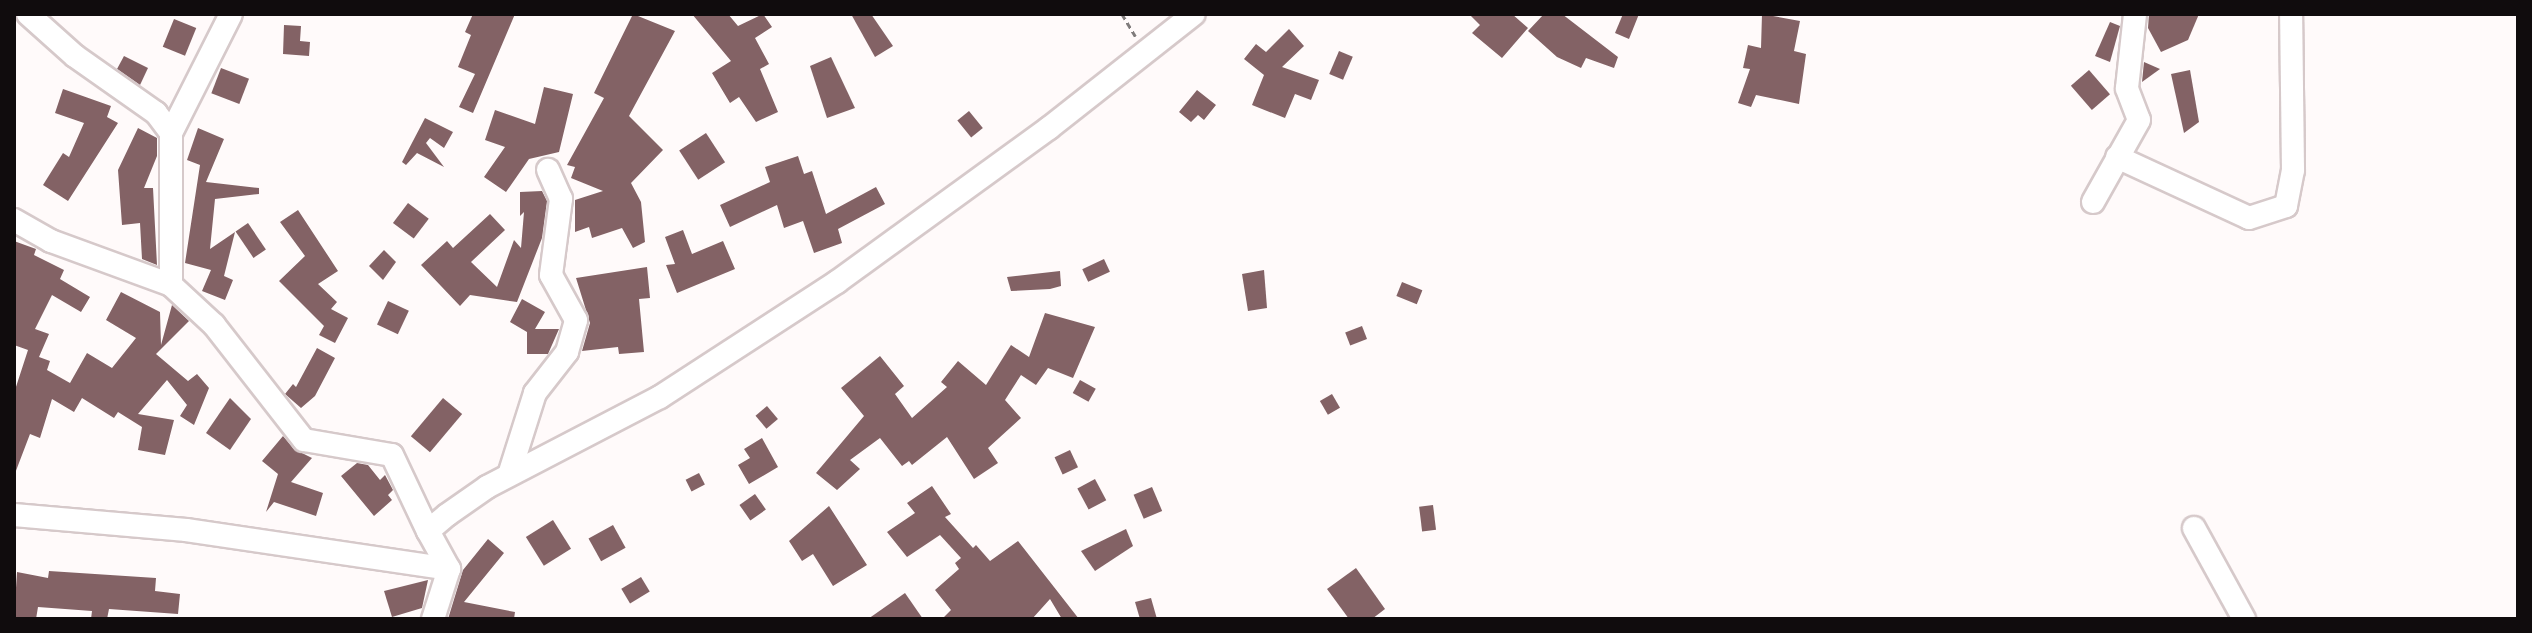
<!DOCTYPE html>
<style>
body{margin:0}
#map{position:relative;width:2532px;height:633px;overflow:hidden;background:#fffafa;font-family:Arial,sans-serif}
div>[style]{position:absolute}
.building>*{inset:0;background:#836265;transform-origin:0 0}
.path>*{height:3px;margin-top:-1.5px;transform-origin:0;background:repeating-linear-gradient(90deg,#7f7b7b 0 6px,transparent 0 10px)}
.roads{filter:drop-shadow(2px 0 #d6c9ca) drop-shadow(-2px 0 #d6c9ca) drop-shadow(0 2px #d6c9ca) drop-shadow(0 -2px #d6c9ca)}
.minor>*{height:22px;margin:-11px;padding:0 11px;transform-origin:11px;border-radius:11px;background:#fff}
span{translate:-50% -50%;white-space:nowrap;text-align:center;line-height:1.15;-webkit-text-stroke:6px #fff;paint-order:stroke}
.frame{position:absolute;inset:0;border:16px solid #100c0d;pointer-events:none}
</style>
<div id="map">
<div class="building">
<div style="clip-path:polygon(473px 14px,515px 14px,473px 113px,459px 107px,475px 74px,458px 67px,471px 35px,465px 32px)"></div>
<div style="clip-path:polygon(633px 14px,675px 31px,629px 116px,663px 150px,631px 183px,641px 202px,645px 242px,633px 248px,622px 228px,592px 238px,589px 227px,575px 232px,575px 200px,603px 191px,571px 178px,575px 167px,567px 165px,604px 98px,594px 93px)"></div>
<div style="clip-path:polygon(692px 14px,728px 14px,738px 26px,763px 14px,772px 27px,755px 38px,769px 64px,760px 69px,778px 112px,756px 122px,739px 97px,730px 103px,712px 73px,731px 61px)"></div>
<div style="clip-path:polygon(851px 14px,871px 14px,893px 46px,875px 57px)"></div>
<div style="clip-path:polygon(1469px 14px,1512px 14px,1528px 28px,1502px 58px,1472px 33px,1480px 25px)"></div>
<div style="clip-path:polygon(1544px 14px,1562px 14px,1618px 57px,1614px 68px,1586px 58px,1581px 68px,1557px 57px,1528px 31px)"></div>
<div style="clip-path:polygon(1623px 14px,1639px 14px,1629px 39px,1615px 33px)"></div>
<div style="clip-path:polygon(1762px 14px,1800px 21px,1794px 51px,1806px 54px,1799px 104px,1756px 95px,1751px 107px,1738px 103px,1750px 69px,1743px 68px,1748px 45px,1761px 48px)"></div>
<div style="clip-path:polygon(2149px 14px,2199px 14px,2188px 40px,2161px 52px,2148px 28px)"></div>
<div style="left:174px;top:19px;width:24px;height:30px;rotate:22deg"></div>
<div style="clip-path:polygon(2110px 22px,2120px 26px,2110px 62px,2095px 56px)"></div>
<div style="clip-path:polygon(284px 25px,301px 26px,300px 41px,310px 42px,309px 56px,283px 54px)"></div>
<div style="clip-path:polygon(1289px 29px,1304px 46px,1282px 67px,1319px 80px,1311px 100px,1295px 94px,1285px 118px,1252px 105px,1264px 75px,1244px 59px,1256px 44px,1266px 52px)"></div>
<div style="left:1339px;top:51px;width:15px;height:25px;rotate:23deg"></div>
<div style="clip-path:polygon(124px 56px,148px 68px,140px 85px,117px 69px)"></div>
<div style="clip-path:polygon(831px 57px,855px 108px,827px 118px,810px 66px)"></div>
<div style="clip-path:polygon(2144px 62px,2160px 69px,2142px 82px)"></div>
<div style="left:221px;top:68px;width:30px;height:27px;rotate:21deg"></div>
<div style="left:2089px;top:70px;width:32px;height:24px;rotate:49deg"></div>
<div style="clip-path:polygon(2190px 70px,2199px 122px,2184px 133px,2171px 74px)"></div>
<div style="clip-path:polygon(544px 87px,573px 94px,559px 152px,529px 159px,506px 192px,484px 177px,505px 147px,485px 140px,495px 110px,535px 124px)"></div>
<div style="clip-path:polygon(63px 89px,111px 106px,107px 117px,118px 123px,68px 201px,43px 185px,63px 153px,69px 157px,84px 123px,55px 113px)"></div>
<div style="clip-path:polygon(1197px 90px,1216px 105px,1204px 120px,1198px 115px,1191px 122px,1179px 112px)"></div>
<div style="left:969px;top:111px;width:22px;height:15px;rotate:51deg"></div>
<div style="clip-path:polygon(425px 118px,453px 132px,444px 148px,430px 138px,426px 143px,444px 167px,417px 153px,406px 165px,402px 162px)"></div>
<div style="clip-path:polygon(138px 128px,157px 138px,157px 156px,144px 188px,153px 188px,157px 265px,142px 259px,140px 223px,122px 225px,118px 170px)"></div>
<div style="clip-path:polygon(198px 128px,224px 139px,206px 182px,259px 188px,259px 194px,215px 199px,210px 249px,235px 232px,224px 276px,233px 280px,225px 300px,202px 291px,211px 270px,185px 263px,200px 165px,187px 160px)"></div>
<div style="left:706px;top:133px;width:35px;height:32px;rotate:57deg"></div>
<div style="clip-path:polygon(798px 156px,804px 174px,812px 171px,826px 214px,876px 187px,885px 204px,838px 229px,842px 243px,814px 253px,803px 221px,784px 228px,777px 205px,730px 227px,720px 205px,770px 182px,765px 167px)"></div>
<div style="clip-path:polygon(542px 191px,547px 201px,542px 238px,517px 302px,470px 295px,460px 306px,421px 265px,447px 241px,453px 248px,490px 214px,505px 230px,471px 262px,497px 287px,514px 240px,521px 248px,524px 212px,520px 216px,520px 192px)"></div>
<div style="left:408px;top:203px;width:26px;height:25px;rotate:37deg"></div>
<div style="clip-path:polygon(298px 210px,338px 271px,318px 284px,337px 302px,331px 309px,348px 318px,335px 343px,319px 335px,324px 326px,279px 281px,305px 256px,280px 222px)"></div>
<div style="left:248px;top:223px;width:32px;height:15px;rotate:56deg"></div>
<div style="clip-path:polygon(683px 230px,692px 254px,723px 241px,735px 269px,677px 293px,666px 265px,675px 264px,665px 237px)"></div>
<div style="clip-path:polygon(14px 241px,36px 249px,34px 255px,64px 270px,60px 279px,90px 297px,81px 312px,52px 295px,35px 329px,49px 334px,39px 357px,50px 361px,47px 370px,70px 383px,87px 353px,112px 368px,136px 338px,106px 320px,121px 292px,160px 312px,161px 345px,172px 305px,189px 321px,156px 354px,188px 381px,197px 374px,209px 388px,194px 425px,180px 416px,187px 405px,167px 380px,138px 414px,174px 420px,165px 455px,138px 450px,142px 427px,118px 412px,114px 418px,82px 398px,74px 412px,52px 399px,40px 438px,30px 434px,14px 476px,14px 393px,28px 350px,14px 345px)"></div>
<div style="clip-path:polygon(384px 250px,396px 262px,383px 280px,369px 266px)"></div>
<div style="left:1104px;top:259px;width:14px;height:24px;rotate:65deg"></div>
<div style="clip-path:polygon(647px 267px,650px 298px,639px 299px,644px 352px,619px 354px,618px 347px,582px 351px,590px 323px,576px 278px)"></div>
<div style="clip-path:polygon(1264px 270px,1267px 308px,1248px 311px,1242px 274px)"></div>
<div style="clip-path:polygon(1060px 271px,1061px 286px,1050px 289px,1011px 291px,1007px 277px)"></div>
<div style="left:1402px;top:282px;width:22px;height:15px;rotate:22deg"></div>
<div style="clip-path:polygon(522px 299px,545px 312px,535px 329px,559px 329px,548px 354px,527px 354px,527px 332px,510px 322px)"></div>
<div style="left:388px;top:301px;width:23px;height:26px;rotate:25deg"></div>
<div style="clip-path:polygon(1045px 313px,1095px 327px,1073px 378px,1048px 368px,1036px 385px,1021px 375px,1005px 400px,1021px 418px,988px 448px,998px 463px,974px 479px,947px 437px,912px 465px,909px 461px,902px 466px,880px 438px,850px 460px,860px 469px,837px 490px,816px 473px,864px 416px,841px 388px,880px 356px,904px 386px,895px 394px,912px 418px,947px 387px,941px 382px,958px 361px,986px 385px,1011px 345px,1029px 357px)"></div>
<div style="left:1362px;top:326px;width:14px;height:18px;rotate:69deg"></div>
<div style="clip-path:polygon(317px 348px,335px 358px,315px 396px,301px 408px,285px 394px,293px 384px,296px 387px)"></div>
<div style="left:1080px;top:380px;width:18px;height:15px;rotate:29deg"></div>
<div style="left:1332px;top:394px;width:16px;height:14px;rotate:60deg"></div>
<div style="clip-path:polygon(230px 398px,251px 419px,230px 450px,206px 433px)"></div>
<div style="left:443px;top:398px;width:25px;height:50px;rotate:40deg"></div>
<div style="left:767px;top:406px;width:17px;height:15px;rotate:50deg"></div>
<div style="clip-path:polygon(283px 436px,294px 449px,312px 458px,291px 482px,323px 493px,316px 516px,274px 502px,266px 512px,278px 474px,262px 461px)"></div>
<div style="clip-path:polygon(762px 438px,778px 467px,749px 484px,738px 465px,750px 458px,744px 449px)"></div>
<div style="left:1070px;top:450px;width:19px;height:17px;rotate:65deg"></div>
<div style="clip-path:polygon(357px 463px,368px 465px,380px 480px,385px 475px,393px 490px,388px 495px,392px 500px,374px 516px,341px 476px)"></div>
<div style="left:699px;top:473px;width:13px;height:15px;rotate:63deg"></div>
<div style="left:1095px;top:479px;width:24px;height:20px;rotate:62deg"></div>
<div style="clip-path:polygon(932px 486px,951px 514px,945px 517px,973px 548px,976px 545px,990px 561px,1018px 541px,1079px 619px,1062px 619px,1050px 599px,1032px 619px,942px 619px,951px 610px,935px 590px,959px 569px,955px 563px,961px 558px,940px 535px,907px 557px,887px 532px,915px 513px,907px 503px)"></div>
<div style="left:1152px;top:487px;width:26px;height:20px;rotate:67deg"></div>
<div style="left:755px;top:494px;width:19px;height:19px;rotate:55deg"></div>
<div style="left:1433px;top:505px;width:25px;height:14px;rotate:83deg"></div>
<div style="clip-path:polygon(829px 506px,867px 565px,833px 586px,813px 554px,802px 561px,789px 541px)"></div>
<div style="left:553px;top:520px;width:34px;height:32px;rotate:58deg"></div>
<div style="left:613px;top:525px;width:26px;height:28px;rotate:61deg"></div>
<div style="clip-path:polygon(1126px 529px,1133px 546px,1095px 571px,1081px 551px)"></div>
<div style="clip-path:polygon(488px 539px,504px 553px,464px 602px,515px 612px,514px 619px,448px 619px,463px 570px)"></div>
<div style="clip-path:polygon(1356px 568px,1385px 609px,1372px 619px,1349px 619px,1327px 589px)"></div>
<div style="clip-path:polygon(49px 571px,156px 578px,155px 591px,180px 594px,178px 614px,109px 609px,107px 619px,91px 619px,92px 611px,38px 607px,36px 619px,14px 619px,17px 572px,48px 578px)"></div>
<div style="left:641px;top:577px;width:17px;height:23px;rotate:59deg"></div>
<div style="clip-path:polygon(428px 580px,422px 608px,392px 617px,384px 591px)"></div>
<div style="clip-path:polygon(905px 593px,923px 619px,868px 619px)"></div>
<div style="clip-path:polygon(1151px 598px,1157px 619px,1140px 619px,1135px 602px)"></div>
</div>
<div class="path">
<div style="left:1122px;top:14px;width:26px;rotate:59deg"></div>
</div>
<div class="roads">
<div class="minor">
<div style="left:28px;top:14px;width:63px;rotate:41.8deg"></div>
<div style="left:75px;top:56px;width:99px;rotate:35.1deg"></div>
<div style="left:156px;top:113px;width:25px;rotate:53deg"></div>
<div style="left:171px;top:133px;width:152px;rotate:90deg"></div>
<div style="left:171px;top:133px;width:133px;rotate:-63.2deg"></div>
<div style="left:2117px;top:157px;width:145px;rotate:24.8deg"></div>
<div style="left:2249px;top:218px;width:39px;rotate:-18deg"></div>
<div style="left:2286px;top:206px;width:37px;rotate:-79deg"></div>
<div style="left:2293px;top:170px;width:156px;rotate:-90.7deg"></div>
<div style="left:2093px;top:202px;width:94px;rotate:-60.7deg"></div>
<div style="left:2139px;top:120px;width:34px;rotate:-111deg"></div>
<div style="left:2127px;top:88px;width:74px;rotate:-83.8deg"></div>
<div style="left:14px;top:220px;width:43px;rotate:29.6deg"></div>
<div style="left:51px;top:241px;width:128px;rotate:20.1deg"></div>
<div style="left:171px;top:285px;width:59px;rotate:42.9deg"></div>
<div style="left:214px;top:325px;width:146px;rotate:52deg"></div>
<div style="left:304px;top:440px;width:89px;rotate:9.7deg"></div>
<div style="left:392px;top:455px;width:84px;rotate:64.7deg"></div>
<div style="left:509px;top:475px;width:86px;rotate:-72.4deg"></div>
<div style="left:535px;top:393px;width:52px;rotate:-52deg"></div>
<div style="left:567px;top:352px;width:33px;rotate:-74deg"></div>
<div style="left:576px;top:320px;width:51px;rotate:-119.1deg"></div>
<div style="left:551px;top:275px;width:77px;rotate:-82.5deg"></div>
<div style="left:561px;top:199px;width:32px;rotate:-114deg"></div>
<div style="left:14px;top:515px;width:173px;rotate:5deg"></div>
<div style="left:186px;top:530px;width:266px;rotate:8.4deg"></div>
<div style="left:449px;top:569px;width:43px;rotate:-118.9deg"></div>
<div style="left:428px;top:531px;width:25px;rotate:-40deg"></div>
<div style="left:447px;top:515px;width:49px;rotate:-35deg"></div>
<div style="left:487px;top:487px;width:195px;rotate:-27.5deg"></div>
<div style="left:660px;top:397px;width:211px;rotate:-33deg"></div>
<div style="left:837px;top:282px;width:262px;rotate:-36deg"></div>
<div style="left:1049px;top:128px;width:184px;rotate:-38.2deg"></div>
<div style="left:2194px;top:528px;width:104px;rotate:61.2deg"></div>
<div style="left:433px;top:619px;width:52px;rotate:-72.3deg"></div>
</div>
</div>
<div class="frame"></div>
</div>
